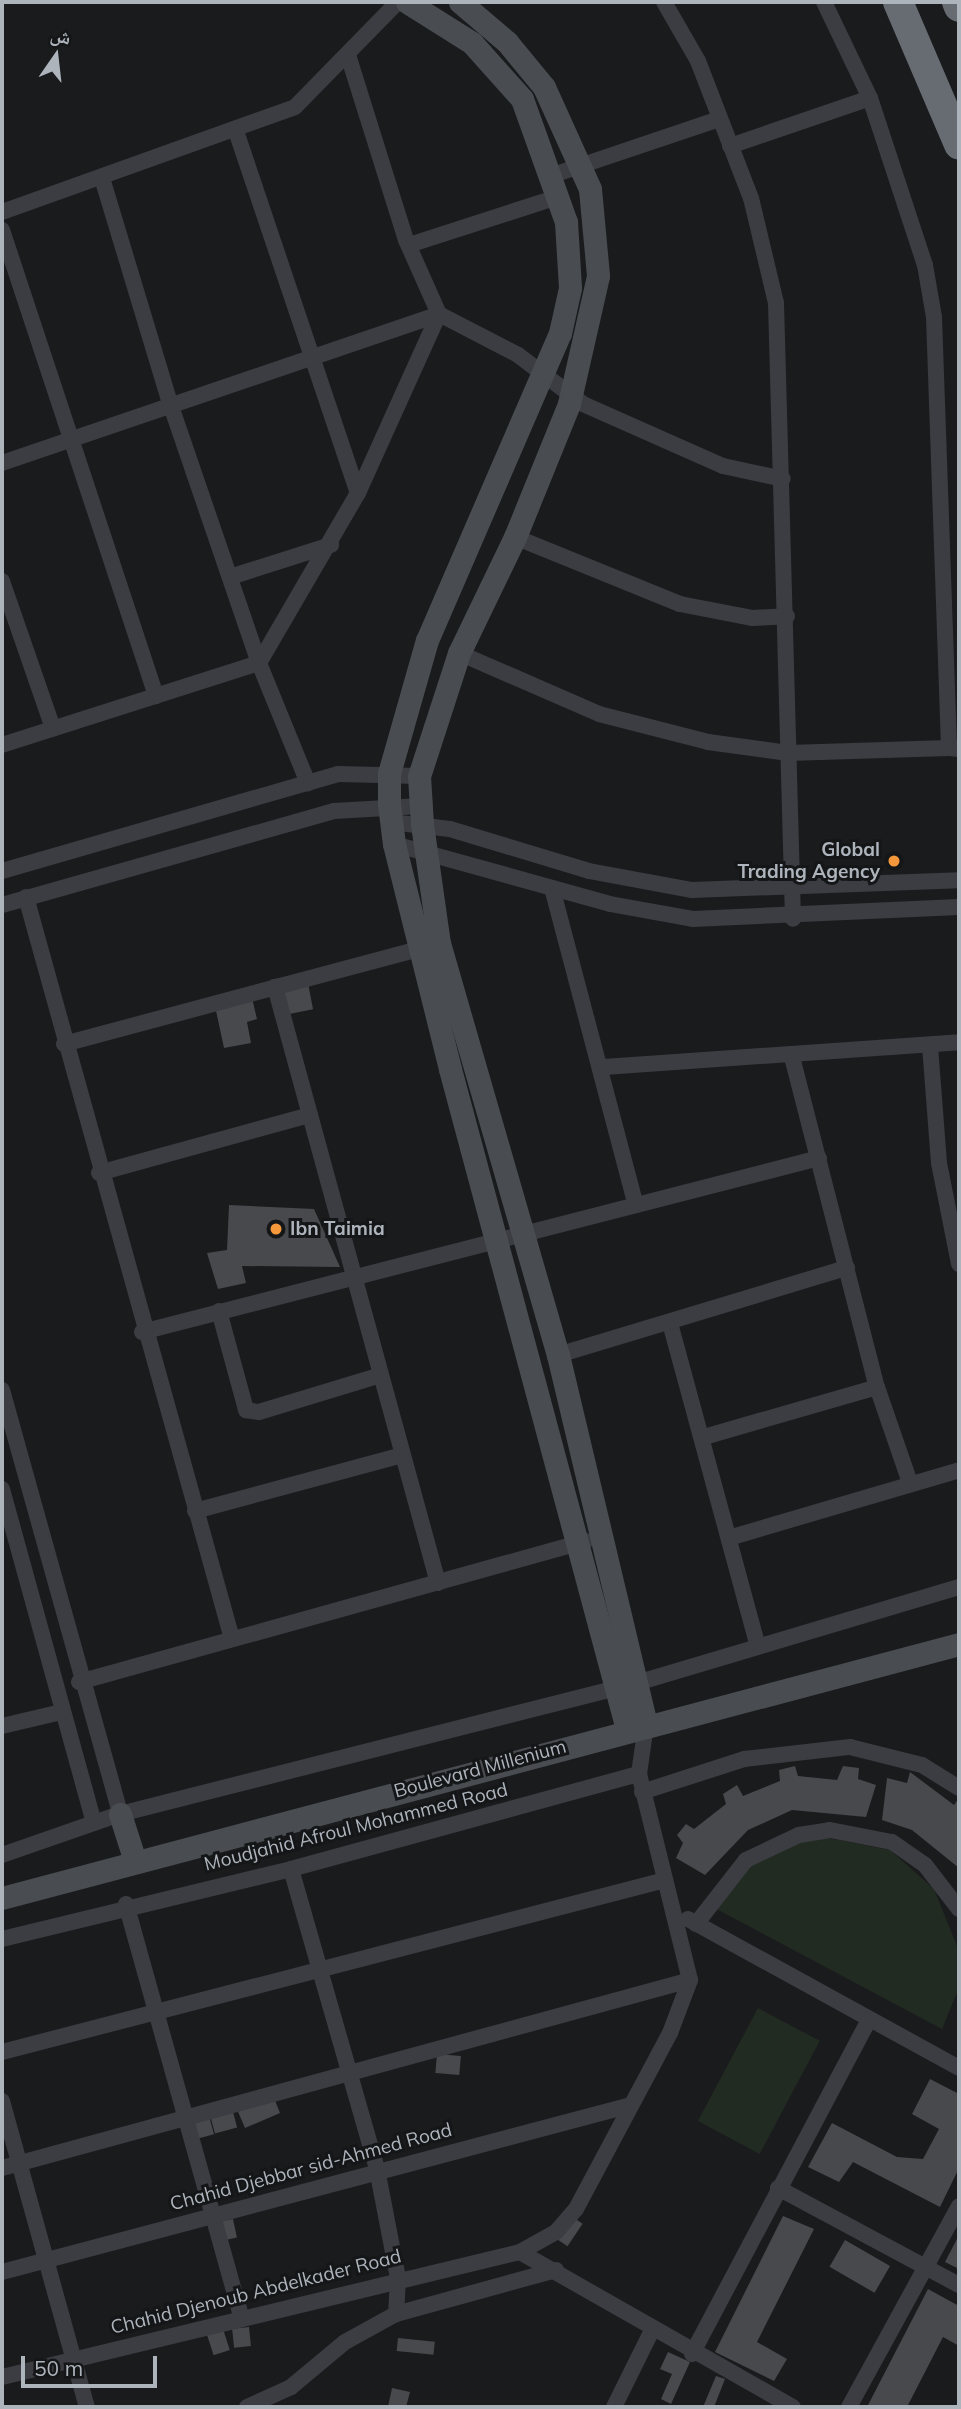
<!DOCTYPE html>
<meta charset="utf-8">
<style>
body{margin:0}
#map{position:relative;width:961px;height:2409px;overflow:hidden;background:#1a1b1d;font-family:Mulish,"Noto Naskh Arabic",sans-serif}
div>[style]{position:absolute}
.green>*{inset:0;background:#222b22;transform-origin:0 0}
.building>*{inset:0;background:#47494d;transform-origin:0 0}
.minor>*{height:16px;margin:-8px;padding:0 8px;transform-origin:8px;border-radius:8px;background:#3b3d42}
.secondary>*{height:23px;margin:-11.5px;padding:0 11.5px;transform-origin:11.5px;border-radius:11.5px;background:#494d52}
.motorway>*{height:30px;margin:-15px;padding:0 15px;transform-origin:15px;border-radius:15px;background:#676c73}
.dots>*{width:19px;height:19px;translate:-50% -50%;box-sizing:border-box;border:4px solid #151618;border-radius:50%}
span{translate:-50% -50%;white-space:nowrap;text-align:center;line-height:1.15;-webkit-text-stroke:6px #151618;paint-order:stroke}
.poi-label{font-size:19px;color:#adb4bc;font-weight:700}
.right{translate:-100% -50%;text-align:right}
.left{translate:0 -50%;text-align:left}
.street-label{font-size:19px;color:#adb4bc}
.frame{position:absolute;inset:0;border:4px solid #adb4bc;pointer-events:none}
.north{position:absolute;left:21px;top:21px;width:70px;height:70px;-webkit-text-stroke:5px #151618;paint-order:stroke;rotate:14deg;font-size:19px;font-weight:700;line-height:28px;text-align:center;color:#adb4bc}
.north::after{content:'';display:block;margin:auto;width:24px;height:32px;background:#adb4bc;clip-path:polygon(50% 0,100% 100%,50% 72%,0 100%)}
.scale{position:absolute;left:21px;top:2356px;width:136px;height:32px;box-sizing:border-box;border:4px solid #adb4bc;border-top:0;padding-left:9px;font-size:21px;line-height:24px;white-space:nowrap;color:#adb4bc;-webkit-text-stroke:5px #151618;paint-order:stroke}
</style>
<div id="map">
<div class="green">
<div style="clip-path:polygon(817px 1836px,890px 1850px,934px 1889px,959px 1951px,958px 1990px,942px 2029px,709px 1905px,748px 1864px)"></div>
<div style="left:758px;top:2008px;width:70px;height:128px;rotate:28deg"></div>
</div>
<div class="building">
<div style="left:306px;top:973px;width:37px;height:36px;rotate:79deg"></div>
<div style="clip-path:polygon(252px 998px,257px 1019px,247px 1022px,251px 1043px,224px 1048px,215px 1006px)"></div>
<div style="clip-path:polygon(229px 1205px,314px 1209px,340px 1267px,242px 1266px,246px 1283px,218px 1289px,207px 1253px,227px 1250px)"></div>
<div style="clip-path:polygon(795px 1766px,798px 1776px,837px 1780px,843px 1766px,859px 1768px,858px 1779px,876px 1785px,866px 1817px,792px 1810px,748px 1830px,705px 1875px,676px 1858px,683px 1843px,677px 1835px,686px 1824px,694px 1829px,726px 1804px,723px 1794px,737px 1785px,743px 1796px,780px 1781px,779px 1770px)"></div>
<div style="clip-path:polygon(910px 1772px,954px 1805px,959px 1798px,959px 1868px,912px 1830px,882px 1820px,887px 1778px,907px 1783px)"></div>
<div style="left:437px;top:2054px;width:24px;height:19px;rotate:5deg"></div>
<div style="clip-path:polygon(930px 2079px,959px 2094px,959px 2168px,940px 2207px,853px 2162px,839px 2182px,808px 2167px,832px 2123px,897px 2157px,923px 2159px,939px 2129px,912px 2114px)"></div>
<div style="clip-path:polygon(274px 2098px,280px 2113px,245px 2128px,236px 2107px)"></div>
<div style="left:208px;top:2112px;width:23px;height:24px;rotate:75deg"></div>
<div style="left:233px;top:2112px;width:16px;height:23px;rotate:75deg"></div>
<div style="left:571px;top:2216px;width:14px;height:27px;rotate:34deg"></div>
<div style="clip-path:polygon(783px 2216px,814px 2229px,757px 2342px,787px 2359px,774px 2381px,715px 2352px)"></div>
<div style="left:233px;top:2219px;width:19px;height:18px;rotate:78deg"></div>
<div style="clip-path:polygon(959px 2235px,959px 2269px,945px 2262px)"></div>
<div style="left:845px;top:2240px;width:52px;height:31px;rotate:30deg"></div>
<div style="clip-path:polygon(928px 2289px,959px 2306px,959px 2346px,943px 2337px,907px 2407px,867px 2407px)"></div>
<div style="left:249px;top:2327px;width:19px;height:17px;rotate:84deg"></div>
<div style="left:223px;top:2329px;width:22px;height:17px;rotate:72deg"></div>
<div style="left:398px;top:2338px;width:37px;height:13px;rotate:6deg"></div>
<div style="clip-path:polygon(668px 2352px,690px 2362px,671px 2404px,661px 2399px,672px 2374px,660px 2369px)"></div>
<div style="clip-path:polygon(716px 2376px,725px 2379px,714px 2407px,703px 2407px)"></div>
<div style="clip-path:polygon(392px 2388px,410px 2392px,406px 2407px,388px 2407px)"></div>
</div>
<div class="minor">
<div style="left:664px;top:2px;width:68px;rotate:60deg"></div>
<div style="left:698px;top:61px;width:147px;rotate:68.9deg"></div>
<div style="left:751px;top:198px;width:108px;rotate:76.6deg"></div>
<div style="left:776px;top:303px;width:616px;rotate:88.42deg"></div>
<div style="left:824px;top:2px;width:106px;rotate:64.4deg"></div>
<div style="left:870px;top:98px;width:176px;rotate:71.8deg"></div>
<div style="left:925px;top:265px;width:53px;rotate:80.2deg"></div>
<div style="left:934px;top:317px;width:431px;rotate:88deg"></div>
<div style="left:949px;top:748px;width:10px;rotate:6deg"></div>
<div style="left:348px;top:55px;width:194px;rotate:72.6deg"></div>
<div style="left:406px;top:240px;width:81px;rotate:66deg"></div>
<div style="left:439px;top:314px;width:89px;rotate:27.4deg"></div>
<div style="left:518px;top:355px;width:81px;rotate:37deg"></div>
<div style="left:583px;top:404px;width:153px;rotate:23.9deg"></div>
<div style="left:723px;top:466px;width:61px;rotate:12.2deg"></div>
<div style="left:236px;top:131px;width:382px;rotate:71.4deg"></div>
<div style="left:730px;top:146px;width:148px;rotate:-18.9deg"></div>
<div style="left:553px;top:175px;width:175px;rotate:-18.6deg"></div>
<div style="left:102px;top:178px;width:238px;rotate:73.2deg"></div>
<div style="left:171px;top:406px;width:272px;rotate:71.1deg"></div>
<div style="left:259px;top:663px;width:130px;rotate:67.8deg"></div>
<div style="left:2px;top:212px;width:311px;rotate:-19.7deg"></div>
<div style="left:295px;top:107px;width:147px;rotate:-45.6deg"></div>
<div style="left:2px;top:230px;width:491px;rotate:71.7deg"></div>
<div style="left:409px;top:245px;width:157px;rotate:-17.9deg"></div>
<div style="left:2px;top:463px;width:462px;rotate:-18.8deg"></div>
<div style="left:515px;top:537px;width:178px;rotate:22.1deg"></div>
<div style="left:680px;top:604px;width:73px;rotate:11deg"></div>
<div style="left:752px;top:618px;width:35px;rotate:-3deg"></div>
<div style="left:230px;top:577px;width:106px;rotate:-17.6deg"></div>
<div style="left:2px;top:581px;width:156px;rotate:70.9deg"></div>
<div style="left:459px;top:653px;width:153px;rotate:23.5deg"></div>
<div style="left:599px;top:714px;width:113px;rotate:14.4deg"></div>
<div style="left:708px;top:742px;width:81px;rotate:7.8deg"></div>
<div style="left:788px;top:753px;width:161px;rotate:-1.8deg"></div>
<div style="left:2px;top:745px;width:270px;rotate:-17.7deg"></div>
<div style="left:259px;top:663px;width:197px;rotate:-59.8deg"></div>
<div style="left:358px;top:493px;width:196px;rotate:-65.7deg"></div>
<div style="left:391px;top:822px;width:59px;rotate:6.8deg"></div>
<div style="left:450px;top:829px;width:145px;rotate:16.8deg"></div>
<div style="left:589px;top:871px;width:105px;rotate:10.5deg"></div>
<div style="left:692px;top:890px;width:267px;rotate:-2.1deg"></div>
<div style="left:394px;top:844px;width:224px;rotate:15.5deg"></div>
<div style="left:610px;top:904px;width:84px;rotate:10.2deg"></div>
<div style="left:693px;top:919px;width:266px;rotate:-2.6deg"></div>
<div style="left:2px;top:871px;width:350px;rotate:-16.1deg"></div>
<div style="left:338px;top:774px;width:81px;rotate:1.4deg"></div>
<div style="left:552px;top:888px;width:328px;rotate:75.2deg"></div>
<div style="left:26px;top:897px;width:770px;rotate:74.48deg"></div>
<div style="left:2px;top:905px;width:345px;rotate:-15.8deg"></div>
<div style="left:334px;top:811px;width:87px;rotate:-3.3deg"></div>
<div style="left:275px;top:987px;width:618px;rotate:74.7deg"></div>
<div style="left:64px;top:1044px;width:379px;rotate:-15deg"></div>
<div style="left:930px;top:1046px;width:117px;rotate:85.6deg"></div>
<div style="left:939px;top:1163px;width:103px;rotate:78.8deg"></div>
<div style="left:792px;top:1057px;width:341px;rotate:75.6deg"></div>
<div style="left:877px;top:1387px;width:102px;rotate:71deg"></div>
<div style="left:604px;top:1067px;width:356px;rotate:-4deg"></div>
<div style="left:99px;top:1173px;width:219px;rotate:-15.4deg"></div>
<div style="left:219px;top:1311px;width:103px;rotate:74.7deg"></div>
<div style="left:246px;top:1410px;width:13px;rotate:9deg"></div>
<div style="left:259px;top:1412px;width:127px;rotate:-16.9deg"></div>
<div style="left:670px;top:1323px;width:333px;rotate:74.8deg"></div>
<div style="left:142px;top:1332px;width:699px;rotate:-14.41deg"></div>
<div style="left:558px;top:1355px;width:302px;rotate:-16.8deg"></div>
<div style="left:2px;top:1390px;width:440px;rotate:74.4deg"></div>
<div style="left:704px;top:1437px;width:180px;rotate:-16.1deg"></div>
<div style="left:2px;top:1489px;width:345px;rotate:74.6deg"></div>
<div style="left:195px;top:1511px;width:214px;rotate:-15.1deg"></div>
<div style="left:732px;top:1537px;width:237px;rotate:-16.4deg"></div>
<div style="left:79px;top:1682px;width:526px;rotate:-15.54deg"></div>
<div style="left:2px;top:1726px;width:61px;rotate:-13.3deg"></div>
<div style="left:642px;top:1792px;width:107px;rotate:-17.9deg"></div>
<div style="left:744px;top:1759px;width:107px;rotate:-6.5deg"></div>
<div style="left:850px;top:1747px;width:74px;rotate:14deg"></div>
<div style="left:922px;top:1765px;width:44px;rotate:31.9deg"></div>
<div style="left:2px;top:1855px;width:125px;rotate:-19.2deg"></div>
<div style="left:120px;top:1814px;width:536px;rotate:-14.24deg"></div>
<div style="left:640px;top:1682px;width:333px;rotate:-16.6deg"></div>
<div style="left:291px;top:1869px;width:312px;rotate:74deg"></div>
<div style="left:377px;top:2169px;width:111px;rotate:79.1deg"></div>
<div style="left:398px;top:2278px;width:36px;rotate:93deg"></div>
<div style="left:126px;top:1904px;width:428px;rotate:74.4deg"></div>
<div style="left:688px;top:1919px;width:309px;rotate:28.8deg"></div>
<div style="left:696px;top:1924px;width:81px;rotate:-52deg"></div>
<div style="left:746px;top:1860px;width:59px;rotate:-25.3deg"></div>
<div style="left:799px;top:1835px;width:31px;rotate:-9deg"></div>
<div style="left:830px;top:1830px;width:63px;rotate:11deg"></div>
<div style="left:892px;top:1842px;width:40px;rotate:34.9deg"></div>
<div style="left:925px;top:1865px;width:56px;rotate:52.3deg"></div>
<div style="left:2px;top:1939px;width:297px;rotate:-13.6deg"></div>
<div style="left:291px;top:1869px;width:361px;rotate:-15.3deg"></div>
<div style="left:2px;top:2052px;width:685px;rotate:-14.54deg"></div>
<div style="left:2px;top:2101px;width:318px;rotate:74.5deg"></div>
<div style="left:2px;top:2168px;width:713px;rotate:-15.28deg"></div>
<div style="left:778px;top:2188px;width:205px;rotate:28.2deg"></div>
<div style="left:520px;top:2252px;width:314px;rotate:29.6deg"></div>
<div style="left:2px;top:2272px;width:651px;rotate:-14.87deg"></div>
<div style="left:692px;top:2354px;width:378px;rotate:-62.1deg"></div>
<div style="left:2px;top:2377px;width:533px;rotate:-13.57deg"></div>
<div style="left:520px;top:2252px;width:41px;rotate:-29.1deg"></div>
<div style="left:556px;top:2232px;width:30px;rotate:-49deg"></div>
<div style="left:576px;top:2209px;width:200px;rotate:-61.9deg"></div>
<div style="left:670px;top:2033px;width:57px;rotate:-69.3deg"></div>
<div style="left:690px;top:1980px;width:212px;rotate:-103.9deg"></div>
<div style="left:639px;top:1774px;width:49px;rotate:-81.9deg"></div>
<div style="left:247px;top:2407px;width:48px;rotate:-24.4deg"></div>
<div style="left:291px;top:2387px;width:70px;rotate:-39.8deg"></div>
<div style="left:345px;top:2342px;width:58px;rotate:-28.8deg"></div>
<div style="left:396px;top:2314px;width:166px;rotate:-15.4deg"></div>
<div style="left:614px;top:2407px;width:84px;rotate:-63.7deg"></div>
<div style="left:849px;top:2407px;width:229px;rotate:-61.3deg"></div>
</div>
<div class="secondary">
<div style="left:407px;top:2px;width:77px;rotate:32.2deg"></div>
<div style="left:472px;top:43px;width:75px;rotate:48.2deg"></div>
<div style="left:522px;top:99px;width:131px;rotate:70.3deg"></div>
<div style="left:566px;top:222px;width:66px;rotate:86.5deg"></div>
<div style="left:570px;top:288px;width:46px;rotate:102.5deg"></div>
<div style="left:560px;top:333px;width:335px;rotate:113.4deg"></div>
<div style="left:427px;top:640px;width:138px;rotate:105.9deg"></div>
<div style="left:389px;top:773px;width:31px;rotate:90deg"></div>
<div style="left:389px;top:804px;width:40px;rotate:82.9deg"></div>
<div style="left:394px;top:844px;width:232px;rotate:76deg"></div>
<div style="left:450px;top:1069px;width:683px;rotate:74.99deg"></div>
<div style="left:460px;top:2px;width:62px;rotate:40.4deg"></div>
<div style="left:507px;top:42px;width:58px;rotate:50.6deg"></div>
<div style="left:544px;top:87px;width:112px;rotate:65.7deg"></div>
<div style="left:590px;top:189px;width:87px;rotate:84.7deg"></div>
<div style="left:598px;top:276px;width:131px;rotate:102.8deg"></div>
<div style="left:569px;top:404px;width:144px;rotate:112.1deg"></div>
<div style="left:515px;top:537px;width:129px;rotate:115.8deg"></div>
<div style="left:459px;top:653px;width:129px;rotate:108deg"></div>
<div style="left:419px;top:776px;width:48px;rotate:86.4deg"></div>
<div style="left:422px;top:824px;width:120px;rotate:81.9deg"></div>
<div style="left:439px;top:943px;width:429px;rotate:73.9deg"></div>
<div style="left:558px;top:1355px;width:380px;rotate:76.6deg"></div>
<div style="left:120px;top:1814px;width:49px;rotate:72.3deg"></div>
<div style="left:2px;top:1898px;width:990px;rotate:-14.86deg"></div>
</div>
<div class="motorway">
<div style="left:898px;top:2px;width:155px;rotate:66.8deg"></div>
<div style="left:957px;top:2px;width:5px;rotate:68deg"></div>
</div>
<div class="dots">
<div style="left:894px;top:861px;background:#f5973b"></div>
<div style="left:276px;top:1229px;background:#f5973b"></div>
</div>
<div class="poi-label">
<span class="right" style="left:880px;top:861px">Global<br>Trading Agency</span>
<span class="left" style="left:290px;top:1229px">Ibn Taimia</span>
</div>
<div class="street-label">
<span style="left:480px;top:1769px;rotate:-15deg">Boulevard Millenium</span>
<span style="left:356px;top:1827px;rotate:-14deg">Moudjahid Afroul Mohammed Road</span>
<span style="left:311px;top:2167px;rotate:-15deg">Chahid Djebbar sid-Ahmed Road</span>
<span style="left:256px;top:2292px;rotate:-14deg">Chahid Djenoub Abdelkader Road</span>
</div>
<div class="frame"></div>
<div class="north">ش</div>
<div class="scale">50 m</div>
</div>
